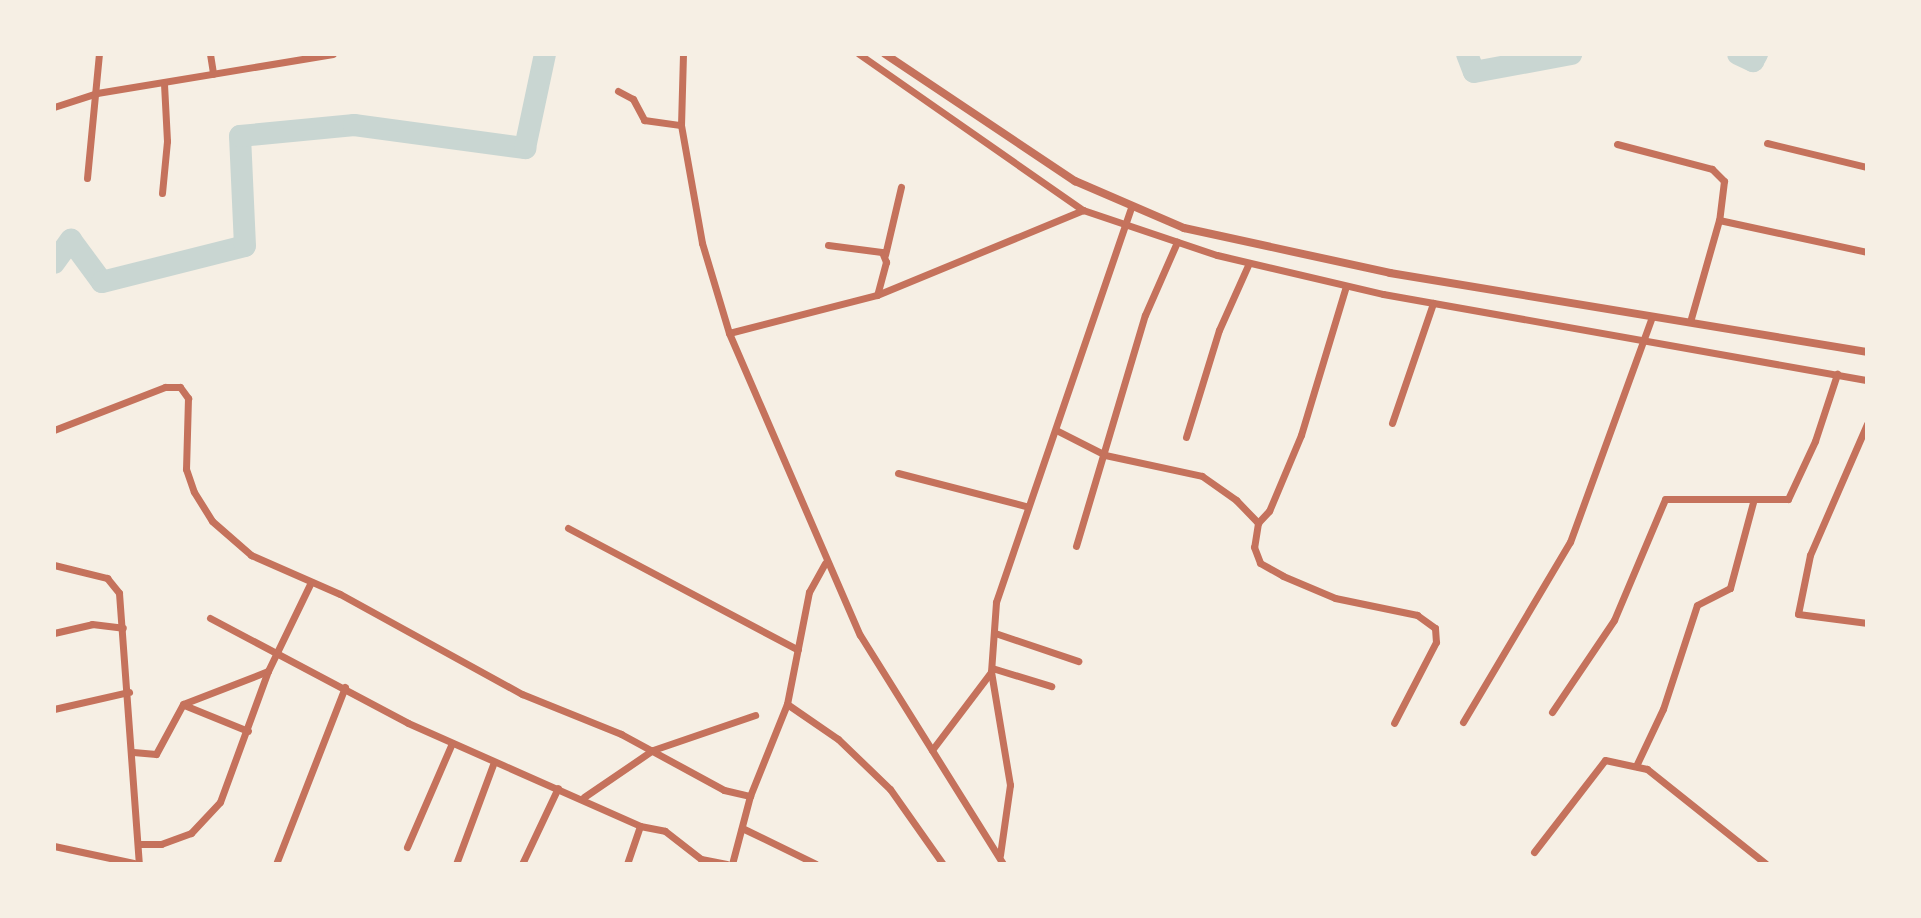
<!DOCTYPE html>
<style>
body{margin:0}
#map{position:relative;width:1921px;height:918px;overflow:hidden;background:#f6efe4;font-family:"Fira Sans",sans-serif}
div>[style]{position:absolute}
.river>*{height:22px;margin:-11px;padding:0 11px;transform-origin:11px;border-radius:11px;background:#c9d6d2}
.minor>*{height:7px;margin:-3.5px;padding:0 3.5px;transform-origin:3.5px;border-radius:3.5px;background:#c5725c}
.tertiary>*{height:8px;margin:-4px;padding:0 4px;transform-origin:4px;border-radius:4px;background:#c5725c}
span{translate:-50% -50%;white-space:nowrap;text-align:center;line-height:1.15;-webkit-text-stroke:8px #f6efe4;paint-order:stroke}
.frame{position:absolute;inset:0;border:56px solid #f6efe4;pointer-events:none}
</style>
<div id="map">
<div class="river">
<div style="left:1467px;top:54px;width:19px;rotate:69deg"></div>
<div style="left:1474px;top:72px;width:99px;rotate:-10.5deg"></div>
<div style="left:1738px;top:54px;width:17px;rotate:25deg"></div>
<div style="left:1753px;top:61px;width:8px;rotate:-60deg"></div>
<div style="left:54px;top:263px;width:29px;rotate:-54deg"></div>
<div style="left:71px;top:240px;width:52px;rotate:53.6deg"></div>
<div style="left:102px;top:282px;width:147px;rotate:-14.1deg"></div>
<div style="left:245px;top:246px;width:110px;rotate:-92.6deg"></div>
<div style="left:240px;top:136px;width:115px;rotate:-5.5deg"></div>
<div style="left:354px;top:125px;width:173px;rotate:7.7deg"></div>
<div style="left:525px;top:148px;width:96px;rotate:-78deg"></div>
</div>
<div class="minor">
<div style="left:210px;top:54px;width:20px;rotate:81deg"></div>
<div style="left:683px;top:54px;width:71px;rotate:91.6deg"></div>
<div style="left:681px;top:125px;width:120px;rotate:79.9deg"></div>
<div style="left:702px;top:243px;width:94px;rotate:73.3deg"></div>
<div style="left:729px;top:333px;width:329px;rotate:66.6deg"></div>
<div style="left:860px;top:635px;width:270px;rotate:58deg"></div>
<div style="left:859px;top:54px;width:273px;rotate:34.9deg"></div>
<div style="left:1083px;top:210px;width:141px;rotate:18.6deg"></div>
<div style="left:1217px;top:255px;width:171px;rotate:13.2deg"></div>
<div style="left:1383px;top:294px;width:492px;rotate:10.1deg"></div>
<div style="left:618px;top:91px;width:17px;rotate:28deg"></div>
<div style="left:633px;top:99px;width:24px;rotate:62deg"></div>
<div style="left:644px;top:120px;width:37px;rotate:8deg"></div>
<div style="left:54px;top:107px;width:45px;rotate:-18deg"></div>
<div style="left:97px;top:93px;width:239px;rotate:-9.4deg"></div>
<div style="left:1767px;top:143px;width:103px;rotate:13.5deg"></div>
<div style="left:1617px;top:144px;width:98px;rotate:14.7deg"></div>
<div style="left:1712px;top:169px;width:17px;rotate:45deg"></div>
<div style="left:1724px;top:181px;width:39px;rotate:97deg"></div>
<div style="left:1719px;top:220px;width:106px;rotate:105.9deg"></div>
<div style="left:87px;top:178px;width:125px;rotate:-84.5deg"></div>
<div style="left:162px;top:193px;width:52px;rotate:-84.5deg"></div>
<div style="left:167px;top:141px;width:58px;rotate:-93deg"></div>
<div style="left:1719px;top:220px;width:151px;rotate:12.2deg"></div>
<div style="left:828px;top:245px;width:54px;rotate:7.4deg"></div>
<div style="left:882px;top:252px;width:11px;rotate:68deg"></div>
<div style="left:886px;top:262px;width:34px;rotate:105deg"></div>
<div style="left:885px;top:255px;width:70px;rotate:-76.8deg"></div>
<div style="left:1346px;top:286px;width:156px;rotate:106.8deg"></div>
<div style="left:1301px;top:435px;width:82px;rotate:112.8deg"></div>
<div style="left:1269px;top:511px;width:16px;rotate:133deg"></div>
<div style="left:1258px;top:523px;width:24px;rotate:99deg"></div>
<div style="left:1254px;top:547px;width:17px;rotate:69deg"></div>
<div style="left:1260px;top:563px;width:26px;rotate:29deg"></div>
<div style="left:1283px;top:576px;width:56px;rotate:22.9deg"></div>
<div style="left:1335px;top:598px;width:84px;rotate:11.7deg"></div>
<div style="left:1417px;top:615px;width:22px;rotate:36deg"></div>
<div style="left:1435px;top:628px;width:14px;rotate:86deg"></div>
<div style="left:1436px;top:642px;width:91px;rotate:117.4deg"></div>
<div style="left:729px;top:333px;width:153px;rotate:-14.4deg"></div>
<div style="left:877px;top:295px;width:223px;rotate:-22.4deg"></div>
<div style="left:1392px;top:423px;width:127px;rotate:-71.1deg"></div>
<div style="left:1867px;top:424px;width:143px;rotate:113.5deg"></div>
<div style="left:1810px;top:555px;width:60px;rotate:101.5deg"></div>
<div style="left:1798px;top:614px;width:70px;rotate:7.4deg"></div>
<div style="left:54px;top:430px;width:119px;rotate:-21.2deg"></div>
<div style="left:165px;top:387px;width:15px"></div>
<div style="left:180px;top:387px;width:14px;rotate:54deg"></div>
<div style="left:188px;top:398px;width:71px;rotate:91.6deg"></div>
<div style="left:186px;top:469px;width:24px;rotate:71deg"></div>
<div style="left:194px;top:492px;width:34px;rotate:58deg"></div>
<div style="left:212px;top:521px;width:52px;rotate:41.1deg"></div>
<div style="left:251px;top:555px;width:97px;rotate:23.7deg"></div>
<div style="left:340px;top:594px;width:208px;rotate:28.8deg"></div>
<div style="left:522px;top:694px;width:107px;rotate:22deg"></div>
<div style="left:621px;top:734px;width:117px;rotate:28.5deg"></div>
<div style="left:724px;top:790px;width:27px;rotate:13deg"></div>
<div style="left:1056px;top:430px;width:55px;rotate:27deg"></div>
<div style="left:1105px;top:455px;width:99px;rotate:12.2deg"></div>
<div style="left:1202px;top:476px;width:42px;rotate:35.2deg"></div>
<div style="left:1236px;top:500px;width:32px;rotate:46deg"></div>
<div style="left:1186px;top:437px;width:112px;rotate:-72.9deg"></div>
<div style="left:1219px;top:330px;width:73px;rotate:-65.9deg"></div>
<div style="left:898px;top:473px;width:132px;rotate:14.5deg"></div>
<div style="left:568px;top:528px;width:260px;rotate:27.9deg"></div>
<div style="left:1076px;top:546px;width:241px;rotate:-73.4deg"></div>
<div style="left:1145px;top:315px;width:80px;rotate:-66.3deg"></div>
<div style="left:54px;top:565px;width:55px;rotate:13.8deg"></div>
<div style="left:107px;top:578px;width:19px;rotate:51deg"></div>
<div style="left:119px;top:593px;width:272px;rotate:85.8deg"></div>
<div style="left:210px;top:618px;width:224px;rotate:27.9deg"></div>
<div style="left:408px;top:723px;width:254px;rotate:23.9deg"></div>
<div style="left:640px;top:826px;width:25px;rotate:11deg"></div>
<div style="left:665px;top:831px;width:46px;rotate:37.9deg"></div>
<div style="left:701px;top:859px;width:26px;rotate:11deg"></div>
<div style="left:54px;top:633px;width:39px;rotate:-13deg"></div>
<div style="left:92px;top:624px;width:31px;rotate:7deg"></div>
<div style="left:995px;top:633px;width:88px;rotate:18.6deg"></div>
<div style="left:992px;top:668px;width:62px;rotate:17deg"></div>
<div style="left:787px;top:704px;width:62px;rotate:34.5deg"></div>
<div style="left:838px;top:739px;width:72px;rotate:43.9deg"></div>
<div style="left:890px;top:789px;width:92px;rotate:54.8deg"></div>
<div style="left:184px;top:705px;width:69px;rotate:22.1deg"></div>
<div style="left:54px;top:709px;width:77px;rotate:-12.8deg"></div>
<div style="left:1552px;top:712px;width:111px;rotate:-56deg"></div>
<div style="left:1614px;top:620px;width:131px;rotate:-67.1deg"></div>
<div style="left:1665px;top:499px;width:123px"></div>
<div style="left:1788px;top:499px;width:64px;rotate:-65deg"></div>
<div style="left:1815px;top:441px;width:71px;rotate:-71.8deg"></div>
<div style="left:1463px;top:722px;width:209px;rotate:-59.3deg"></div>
<div style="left:1570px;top:542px;width:239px;rotate:-70deg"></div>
<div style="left:932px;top:750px;width:98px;rotate:-52.9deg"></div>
<div style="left:133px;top:752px;width:23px;rotate:5deg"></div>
<div style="left:156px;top:754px;width:57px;rotate:-61.6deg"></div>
<div style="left:183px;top:704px;width:91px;rotate:-21.2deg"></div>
<div style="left:1636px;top:766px;width:63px;rotate:-64.7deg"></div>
<div style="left:1663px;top:709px;width:109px;rotate:-71.9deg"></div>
<div style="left:1697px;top:605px;width:37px;rotate:-27deg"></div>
<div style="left:1730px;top:588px;width:89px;rotate:-75deg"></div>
<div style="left:584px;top:797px;width:83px;rotate:-34.3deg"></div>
<div style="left:653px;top:750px;width:108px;rotate:-18.9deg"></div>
<div style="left:742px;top:828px;width:82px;rotate:25.9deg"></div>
<div style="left:138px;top:844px;width:23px"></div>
<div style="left:161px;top:844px;width:32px;rotate:-20deg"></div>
<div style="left:191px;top:833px;width:42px;rotate:-46.9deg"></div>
<div style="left:220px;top:802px;width:140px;rotate:-69.9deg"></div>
<div style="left:268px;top:671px;width:99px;rotate:-64.2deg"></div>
<div style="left:54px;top:846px;width:86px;rotate:12.1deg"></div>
<div style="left:407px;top:847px;width:113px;rotate:-66.6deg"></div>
<div style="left:1534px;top:852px;width:116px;rotate:-52.3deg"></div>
<div style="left:1605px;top:760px;width:43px;rotate:12.1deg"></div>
<div style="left:1647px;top:769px;width:152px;rotate:38.6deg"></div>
<div style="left:1000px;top:855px;width:71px;rotate:-81.9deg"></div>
<div style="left:1010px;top:785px;width:115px;rotate:-99.5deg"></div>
<div style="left:991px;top:672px;width:70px;rotate:-85.9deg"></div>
<div style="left:996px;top:602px;width:416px;rotate:-71.1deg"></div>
<div style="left:276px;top:864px;width:190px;rotate:-68.7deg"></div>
<div style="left:456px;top:864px;width:109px;rotate:-69.6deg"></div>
<div style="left:522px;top:864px;width:84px;rotate:-64.7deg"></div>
<div style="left:627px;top:864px;width:40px;rotate:-71.1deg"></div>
<div style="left:732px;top:864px;width:70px;rotate:-75.2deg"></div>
<div style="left:750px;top:796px;width:99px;rotate:-68.1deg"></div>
<div style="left:787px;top:704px;width:114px;rotate:-78.9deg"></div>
<div style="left:809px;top:592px;width:33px;rotate:-61deg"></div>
</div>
<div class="tertiary">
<div style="left:885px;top:54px;width:229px;rotate:33.8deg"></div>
<div style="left:1075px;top:181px;width:119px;rotate:23.3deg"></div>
<div style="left:1184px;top:228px;width:211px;rotate:12.3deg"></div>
<div style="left:1390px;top:273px;width:483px;rotate:9.4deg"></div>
</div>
<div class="frame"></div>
</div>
